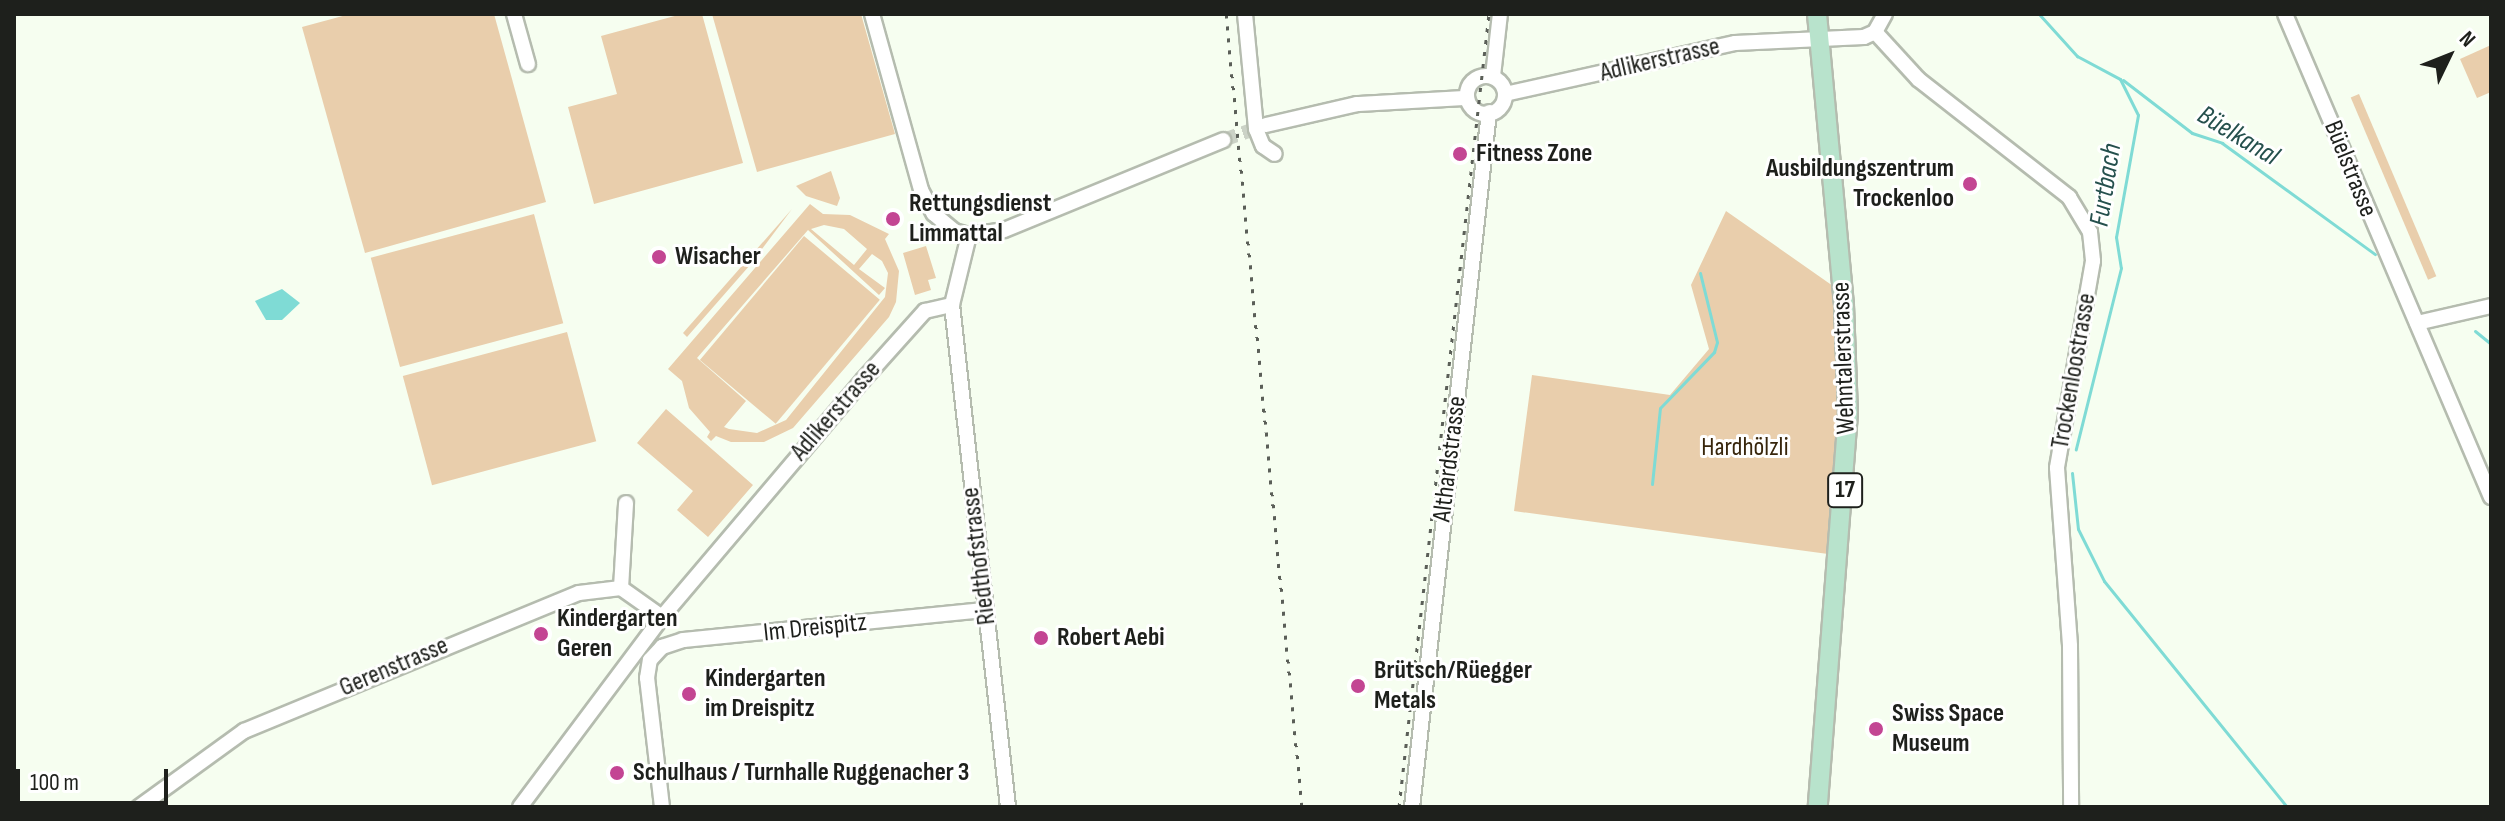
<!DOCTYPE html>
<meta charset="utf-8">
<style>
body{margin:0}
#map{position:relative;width:2505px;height:821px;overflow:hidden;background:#f6fef0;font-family:"Sofia Sans Condensed",sans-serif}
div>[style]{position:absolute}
.green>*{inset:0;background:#e9ceac;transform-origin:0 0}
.water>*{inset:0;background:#7fdbd5}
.stream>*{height:3px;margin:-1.5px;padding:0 1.5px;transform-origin:1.5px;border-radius:1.5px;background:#7fdbd5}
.minor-tunnel>*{height:14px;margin-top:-7px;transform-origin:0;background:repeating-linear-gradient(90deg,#cbd2c6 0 14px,transparent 0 21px)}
.roads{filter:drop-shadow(2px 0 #b5bcaf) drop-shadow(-2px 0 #b5bcaf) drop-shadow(0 2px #b5bcaf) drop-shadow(0 -2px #b5bcaf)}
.minor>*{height:14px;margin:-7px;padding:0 7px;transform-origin:7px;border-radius:7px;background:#fff}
.minor>.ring{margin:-7px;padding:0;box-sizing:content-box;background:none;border:14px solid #fff;border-radius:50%}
.major>*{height:18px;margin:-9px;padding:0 9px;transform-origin:9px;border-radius:9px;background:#b8e3cc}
.rail>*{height:3px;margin-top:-1.5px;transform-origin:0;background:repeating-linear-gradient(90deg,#5b5f58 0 4px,transparent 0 12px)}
.dots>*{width:22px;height:22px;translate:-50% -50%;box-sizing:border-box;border:4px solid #fff;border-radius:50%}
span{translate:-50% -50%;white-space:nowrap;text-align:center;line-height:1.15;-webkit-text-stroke:6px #fff;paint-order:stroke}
.shield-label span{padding:2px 6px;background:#fff;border:2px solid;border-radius:6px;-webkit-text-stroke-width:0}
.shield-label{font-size:24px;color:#1e201c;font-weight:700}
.street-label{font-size:26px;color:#1e201c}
.poi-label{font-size:26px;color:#1e201c;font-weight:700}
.left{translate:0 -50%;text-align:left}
.right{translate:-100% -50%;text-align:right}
.park-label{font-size:26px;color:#38260c}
.water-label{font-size:28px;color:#25504d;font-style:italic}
.frame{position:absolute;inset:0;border:16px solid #1e201c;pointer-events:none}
.north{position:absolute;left:2409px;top:16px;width:80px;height:80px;-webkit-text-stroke:6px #fff;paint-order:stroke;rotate:47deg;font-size:22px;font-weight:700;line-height:32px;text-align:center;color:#1e201c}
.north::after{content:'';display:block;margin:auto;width:28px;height:36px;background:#1e201c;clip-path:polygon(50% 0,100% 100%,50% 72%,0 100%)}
.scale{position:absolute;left:16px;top:769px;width:152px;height:36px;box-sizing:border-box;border:4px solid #1e201c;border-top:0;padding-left:10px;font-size:24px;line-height:28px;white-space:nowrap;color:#1e201c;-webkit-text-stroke:6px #fff;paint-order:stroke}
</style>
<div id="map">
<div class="green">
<div style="clip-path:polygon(350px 14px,494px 14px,546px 202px,365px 253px,302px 27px)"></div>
<div style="clip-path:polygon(682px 14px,702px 14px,743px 163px,594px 204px,568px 107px,617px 94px,601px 36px)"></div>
<div style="clip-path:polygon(712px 14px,861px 14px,895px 134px,757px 172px)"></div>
<div style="clip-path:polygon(2491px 45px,2491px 92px,2477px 98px,2460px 59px)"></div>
<div style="left:2359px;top:94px;width:198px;height:9px;rotate:67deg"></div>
<div style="clip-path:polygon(831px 171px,840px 198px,837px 206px,806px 196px,796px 186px)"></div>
<div style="clip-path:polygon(evenodd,810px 204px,823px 214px,850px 215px,889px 234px,885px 239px,899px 271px,896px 302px,889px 317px,793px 428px,764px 442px,731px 442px,716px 436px,711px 441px,707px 437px,710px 432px,689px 408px,682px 381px,668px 369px,810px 204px,824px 225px,844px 229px,867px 249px,854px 265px,811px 229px,824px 225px,810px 204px,808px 230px,879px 295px,885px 288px,859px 269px,872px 254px,882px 261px,888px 273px,885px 297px,786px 420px,757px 433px,729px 429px,724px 427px,746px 401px,697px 358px,808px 230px)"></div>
<div style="clip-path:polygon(792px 209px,750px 265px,687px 337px,683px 333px)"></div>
<div style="clip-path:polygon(1726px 211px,1833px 286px,1839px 452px,1828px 554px,1514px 511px,1532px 375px,1670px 395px,1709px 349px,1691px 285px)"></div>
<div style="left:534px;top:214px;width:113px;height:169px;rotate:75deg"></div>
<div style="left:804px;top:236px;width:99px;height:162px;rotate:40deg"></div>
<div style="clip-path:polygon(926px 246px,936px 278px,928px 280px,931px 290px,915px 295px,903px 253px)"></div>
<div style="left:567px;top:332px;width:113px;height:170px;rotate:75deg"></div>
<div style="clip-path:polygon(666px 409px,753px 485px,708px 537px,677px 510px,693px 491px,637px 443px)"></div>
</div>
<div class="water">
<div style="clip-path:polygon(282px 289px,300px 303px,282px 320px,266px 320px,255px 301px)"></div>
</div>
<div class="stream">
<div style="left:2039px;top:14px;width:57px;rotate:47.9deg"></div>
<div style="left:2077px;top:56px;width:49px;rotate:28.1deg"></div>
<div style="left:2120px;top:79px;width:40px;rotate:63.4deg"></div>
<div style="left:2138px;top:115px;width:124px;rotate:100.2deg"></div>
<div style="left:2116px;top:237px;width:31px;rotate:81deg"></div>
<div style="left:2121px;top:268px;width:187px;rotate:104deg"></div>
<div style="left:2123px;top:80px;width:87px;rotate:37.5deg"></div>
<div style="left:2192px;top:133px;width:32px;rotate:18deg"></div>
<div style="left:2222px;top:143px;width:189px;rotate:36deg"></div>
<div style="left:2475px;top:331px;width:21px;rotate:39deg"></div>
<div style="left:2072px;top:473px;width:56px;rotate:83.9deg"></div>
<div style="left:2078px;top:529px;width:58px;rotate:63.4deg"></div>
<div style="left:2104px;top:581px;width:291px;rotate:51deg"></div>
<div style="left:1652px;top:484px;width:76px;rotate:-84deg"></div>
<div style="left:1660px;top:408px;width:78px;rotate:-46deg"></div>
<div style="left:1714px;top:352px;width:10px;rotate:-73deg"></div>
<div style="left:1717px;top:342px;width:71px;rotate:-103.8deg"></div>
</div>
<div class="minor-tunnel">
<div style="left:1223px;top:140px;width:46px;rotate:-19.2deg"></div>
</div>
<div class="roads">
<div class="minor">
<div style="left:514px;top:14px;width:52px;rotate:74.4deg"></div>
<div style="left:872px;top:14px;width:183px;rotate:74.4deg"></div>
<div style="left:921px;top:190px;width:27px;rotate:62deg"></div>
<div style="left:934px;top:214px;width:26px;rotate:40deg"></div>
<div style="left:954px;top:231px;width:16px;rotate:15deg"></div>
<div style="left:969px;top:235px;width:35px;rotate:-8deg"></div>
<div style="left:1004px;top:230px;width:237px;rotate:-22.3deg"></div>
<div style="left:1245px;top:14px;width:116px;rotate:84.5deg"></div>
<div style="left:1256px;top:129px;width:18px;rotate:68deg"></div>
<div style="left:1263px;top:146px;width:14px;rotate:34deg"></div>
<div style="left:2285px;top:14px;width:525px;rotate:66.9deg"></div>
<div style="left:1875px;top:32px;width:64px;rotate:47.5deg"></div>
<div style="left:1918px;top:79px;width:192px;rotate:38deg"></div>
<div style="left:2069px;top:197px;width:41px;rotate:59deg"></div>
<div style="left:2090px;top:232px;width:29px;rotate:84deg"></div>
<div style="left:2093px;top:261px;width:210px;rotate:99.9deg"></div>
<div style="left:2057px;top:468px;width:178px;rotate:85.8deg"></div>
<div style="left:2070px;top:646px;width:161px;rotate:89.6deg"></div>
<div style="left:1493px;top:76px;width:62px;rotate:-83.6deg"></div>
<div class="ring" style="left:1467px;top:76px;width:24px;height:24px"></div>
<div style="left:1505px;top:94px;width:236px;rotate:-12.5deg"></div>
<div style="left:1735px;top:43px;width:129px;rotate:-2.7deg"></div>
<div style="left:1864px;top:37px;width:12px;rotate:-24deg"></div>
<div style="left:1875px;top:32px;width:21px;rotate:-61deg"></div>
<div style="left:1266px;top:125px;width:93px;rotate:-13deg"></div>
<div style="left:1357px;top:104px;width:109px;rotate:-3.2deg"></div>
<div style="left:969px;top:235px;width:72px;rotate:103.7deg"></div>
<div style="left:952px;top:305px;width:505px;rotate:83.63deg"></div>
<div style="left:2417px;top:323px;width:76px;rotate:-12.9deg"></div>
<div style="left:621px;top:588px;width:85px;rotate:-86.6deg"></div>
<div style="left:139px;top:807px;width:130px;rotate:-35.9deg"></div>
<div style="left:244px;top:731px;width:362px;rotate:-22.4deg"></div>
<div style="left:579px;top:593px;width:42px;rotate:-6.8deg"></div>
<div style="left:621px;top:588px;width:50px;rotate:35.3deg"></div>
<div style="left:520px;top:807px;width:237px;rotate:-53.2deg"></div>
<div style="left:662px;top:617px;width:311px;rotate:-49.7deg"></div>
<div style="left:863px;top:380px;width:93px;rotate:-48.1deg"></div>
<div style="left:925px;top:311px;width:28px;rotate:-13deg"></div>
<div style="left:662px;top:807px;width:130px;rotate:-96.6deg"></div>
<div style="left:647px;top:678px;width:18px;rotate:-81deg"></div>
<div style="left:650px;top:660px;width:18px;rotate:-47deg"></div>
<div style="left:662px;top:647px;width:22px;rotate:-18deg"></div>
<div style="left:683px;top:640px;width:303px;rotate:-5.7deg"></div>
<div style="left:1412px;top:807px;width:699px;rotate:-83.68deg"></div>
</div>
<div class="major">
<div style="left:1817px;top:14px;width:292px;rotate:84.7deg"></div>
<div style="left:1844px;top:305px;width:108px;rotate:87.9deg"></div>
<div style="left:1848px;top:413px;width:395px;rotate:94.4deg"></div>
</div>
</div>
<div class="rail">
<div style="left:1226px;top:14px;width:797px;rotate:84.53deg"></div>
<div style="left:1399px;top:807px;width:798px;rotate:-83.53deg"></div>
</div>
<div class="dots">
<div style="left:1460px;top:154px;background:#c34593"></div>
<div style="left:1970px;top:184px;background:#c34593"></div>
<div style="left:893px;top:219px;background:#c34593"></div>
<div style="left:659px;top:257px;background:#c34593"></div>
<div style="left:541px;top:634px;background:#c34593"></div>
<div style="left:1041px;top:638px;background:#c34593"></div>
<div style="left:1358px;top:686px;background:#c34593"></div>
<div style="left:689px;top:694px;background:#c34593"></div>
<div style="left:1876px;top:729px;background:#c34593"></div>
<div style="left:617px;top:773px;background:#c34593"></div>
</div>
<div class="shield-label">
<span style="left:1845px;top:490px">17</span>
</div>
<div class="street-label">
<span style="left:1660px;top:60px;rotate:-13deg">Adlikerstrasse</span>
<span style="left:2350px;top:169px;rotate:68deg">Büelstrasse</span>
<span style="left:1844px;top:358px;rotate:-92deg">Wehntalerstrasse</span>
<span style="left:2074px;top:371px;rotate:-80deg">Trockenloostrasse</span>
<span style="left:836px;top:411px;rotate:-49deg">Adlikerstrasse</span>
<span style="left:1450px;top:459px;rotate:-83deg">Althardstrasse</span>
<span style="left:979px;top:556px;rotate:-97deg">Riedthofstrasse</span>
<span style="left:815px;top:628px;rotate:-6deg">Im Dreispitz</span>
<span style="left:394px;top:667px;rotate:-23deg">Gerenstrasse</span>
</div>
<div class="poi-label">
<span class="left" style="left:1476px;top:154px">Fitness Zone</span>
<span class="right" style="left:1954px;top:184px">Ausbildungszentrum<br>Trockenloo</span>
<span class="left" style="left:909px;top:219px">Rettungsdienst<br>Limmattal</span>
<span class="left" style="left:675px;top:257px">Wisacher</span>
<span class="left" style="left:557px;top:634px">Kindergarten<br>Geren</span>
<span class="left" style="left:1057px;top:638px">Robert Aebi</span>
<span class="left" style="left:1374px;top:686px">Brütsch/Rüegger<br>Metals</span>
<span class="left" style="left:705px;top:694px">Kindergarten<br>im Dreispitz</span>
<span class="left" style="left:1892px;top:729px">Swiss Space<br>Museum</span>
<span class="left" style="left:633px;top:773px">Schulhaus / Turnhalle Ruggenacher 3</span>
</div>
<div class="park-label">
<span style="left:1745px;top:448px">Hardhölzli</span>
</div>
<div class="water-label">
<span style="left:2238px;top:136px;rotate:31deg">Büelkanal</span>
<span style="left:2106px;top:185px;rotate:-81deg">Furtbach</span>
</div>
<div class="frame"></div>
<div class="north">N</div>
<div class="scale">100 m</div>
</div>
